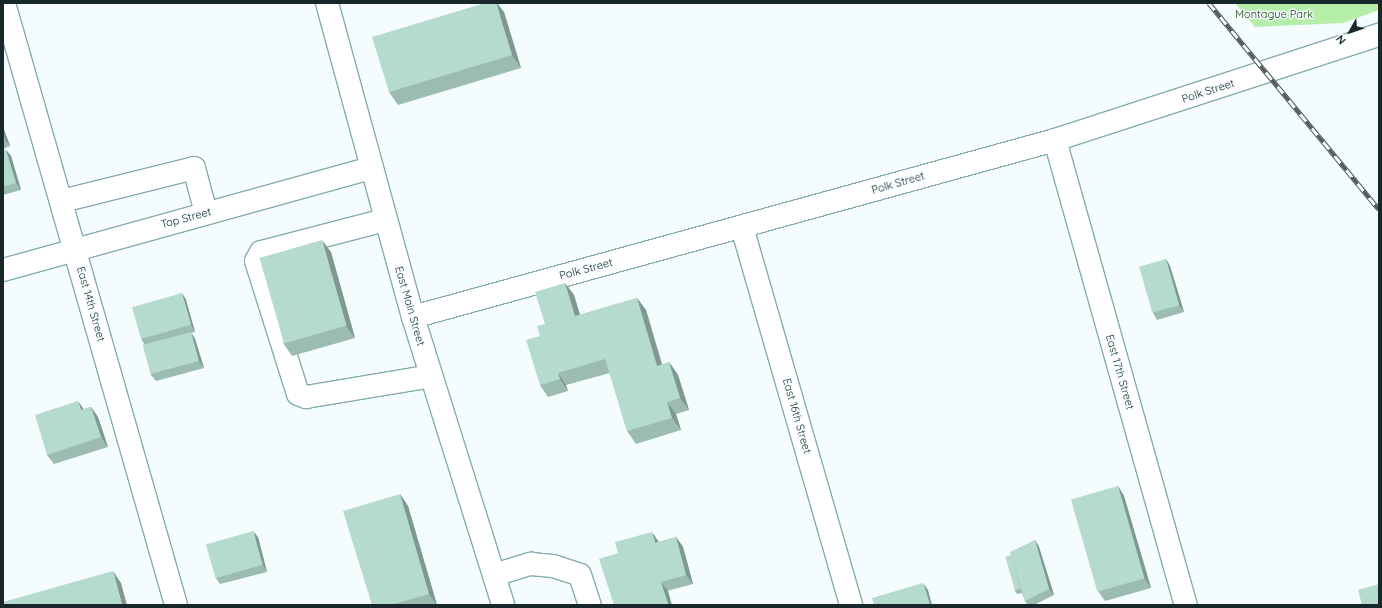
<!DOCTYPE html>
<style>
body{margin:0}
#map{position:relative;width:1382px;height:608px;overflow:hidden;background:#f4fcfd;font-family:Quicksand,sans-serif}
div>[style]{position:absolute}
.green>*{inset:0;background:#b4eea9}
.roads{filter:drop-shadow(1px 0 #85adb0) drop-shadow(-1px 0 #85adb0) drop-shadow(0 1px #85adb0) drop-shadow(0 -1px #85adb0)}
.minor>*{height:22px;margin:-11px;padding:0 11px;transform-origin:11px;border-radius:11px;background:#fff}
.major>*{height:22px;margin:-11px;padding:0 11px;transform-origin:11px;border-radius:11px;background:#fff}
.rail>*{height:4.5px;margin-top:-2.25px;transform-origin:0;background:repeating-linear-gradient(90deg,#f4fcfd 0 9px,#4d5b5d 0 18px);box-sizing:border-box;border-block:1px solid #4d5b5d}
.wall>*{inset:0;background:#9cbcb1}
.shaded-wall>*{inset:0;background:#7f9990}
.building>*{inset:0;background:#b5dbce;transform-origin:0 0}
span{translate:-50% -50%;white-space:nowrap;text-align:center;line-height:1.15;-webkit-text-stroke:3px #f4fcfd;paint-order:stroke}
.park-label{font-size:11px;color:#1a4412}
.street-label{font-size:11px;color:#18282a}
.frame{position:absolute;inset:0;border:4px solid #18282a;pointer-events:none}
.north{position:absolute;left:1330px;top:12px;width:40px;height:40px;-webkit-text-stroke:3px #f4fcfd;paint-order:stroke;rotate:230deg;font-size:11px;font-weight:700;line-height:16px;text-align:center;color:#18282a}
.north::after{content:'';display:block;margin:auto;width:14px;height:18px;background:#18282a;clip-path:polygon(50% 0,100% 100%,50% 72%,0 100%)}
</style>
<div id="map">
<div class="green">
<div style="clip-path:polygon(1235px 3px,1379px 3px,1379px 10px,1343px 23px,1255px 27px)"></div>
</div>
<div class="roads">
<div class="minor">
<div style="left:4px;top:3px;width:626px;rotate:74.05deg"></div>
<div style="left:1055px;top:140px;width:483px;rotate:74.3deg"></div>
<div style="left:62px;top:201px;width:136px;rotate:-14deg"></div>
<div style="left:194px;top:168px;width:47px;rotate:75.1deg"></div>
<div style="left:385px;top:220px;width:128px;rotate:165.5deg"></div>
<div style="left:261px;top:252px;width:10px;rotate:119deg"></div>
<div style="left:256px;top:261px;width:139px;rotate:72.5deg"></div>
<div style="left:298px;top:394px;width:9px;rotate:21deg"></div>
<div style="left:306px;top:397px;width:127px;rotate:-9.5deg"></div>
<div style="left:742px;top:227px;width:393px;rotate:73.9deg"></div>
<div style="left:3px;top:270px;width:381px;rotate:-15.5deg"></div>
<div style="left:413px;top:317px;width:666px;rotate:-15.41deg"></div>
<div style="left:1055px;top:140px;width:341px;rotate:-18deg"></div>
<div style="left:494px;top:575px;width:39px;rotate:-17deg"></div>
<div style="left:531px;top:564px;width:22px;rotate:5deg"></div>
<div style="left:553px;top:566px;width:28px;rotate:18deg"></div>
<div style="left:580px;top:575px;width:32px;rotate:72deg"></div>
</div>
<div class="major">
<div style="left:327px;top:3px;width:326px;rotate:74.7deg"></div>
<div style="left:413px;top:317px;width:302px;rotate:72.6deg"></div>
</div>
</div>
<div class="rail">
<div style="left:1209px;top:3px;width:267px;rotate:50.5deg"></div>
</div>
<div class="wall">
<div style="clip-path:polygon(504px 12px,521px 68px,398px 105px,389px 92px)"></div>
<div style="clip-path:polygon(3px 127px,10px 146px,3px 149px)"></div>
<div style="clip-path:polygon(6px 150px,11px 156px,21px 190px,3px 195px,3px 151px)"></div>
<div style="clip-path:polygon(331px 252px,355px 338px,292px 356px,283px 343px)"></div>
<div style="clip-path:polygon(1166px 259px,1170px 266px,1184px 312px,1157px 320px,1153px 313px)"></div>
<div style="clip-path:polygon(565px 283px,574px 295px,580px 315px,637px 298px,646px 310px,662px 365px,669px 362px,678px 375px,689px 410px,676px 414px,681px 430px,636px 444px,627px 431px,610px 373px,566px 385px,568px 391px,548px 397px,540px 385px,540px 336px,545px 324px)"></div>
<div style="clip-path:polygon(182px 293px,186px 300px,195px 332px,191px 333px,195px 339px,204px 368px,156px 381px,151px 375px,145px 345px,141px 339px)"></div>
<div style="clip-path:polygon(91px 407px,98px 417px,108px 447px,54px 464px,47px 455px,84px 409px)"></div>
<div style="clip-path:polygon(1118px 486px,1124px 496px,1151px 588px,1105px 601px,1098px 591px)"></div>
<div style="clip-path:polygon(400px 494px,408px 506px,437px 605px,372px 605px)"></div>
<div style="clip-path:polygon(258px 537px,267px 572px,220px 584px,215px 577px)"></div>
<div style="clip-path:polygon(676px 537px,683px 547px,693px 584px,614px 605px,659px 542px)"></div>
<div style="clip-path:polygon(1035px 540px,1039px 547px,1054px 595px,1034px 605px,1028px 605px,1025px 601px,1022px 593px,1017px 594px,1015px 591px,1011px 555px)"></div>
</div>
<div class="shaded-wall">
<div style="clip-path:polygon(496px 3px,497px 3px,504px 12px,521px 68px,512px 55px)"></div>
<div style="clip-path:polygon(3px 127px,10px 146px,5px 140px,3px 134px)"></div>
<div style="clip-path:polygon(6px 150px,11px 156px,21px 190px,16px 183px)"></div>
<div style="clip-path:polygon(322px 240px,331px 252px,355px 338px,346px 326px)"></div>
<div style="clip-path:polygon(1166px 259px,1170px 266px,1184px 312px,1179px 305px)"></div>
<div style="clip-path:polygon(565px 283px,574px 295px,584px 328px,575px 316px)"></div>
<div style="clip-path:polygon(182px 293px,186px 300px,195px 332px,191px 325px)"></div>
<div style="clip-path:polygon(637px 298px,646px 310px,666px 378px,657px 366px)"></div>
<div style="clip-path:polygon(191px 332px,195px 339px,204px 368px,199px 361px)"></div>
<div style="clip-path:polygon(669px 362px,678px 375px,689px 410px,680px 398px)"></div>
<div style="clip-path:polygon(558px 373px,566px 385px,568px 391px,560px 379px)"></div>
<div style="clip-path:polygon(78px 401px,85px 411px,81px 410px)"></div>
<div style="clip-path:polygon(667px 402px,676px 414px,681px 430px,672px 418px)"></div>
<div style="clip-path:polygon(91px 407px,98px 417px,108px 447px,101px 437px)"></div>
<div style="clip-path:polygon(1118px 486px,1124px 496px,1151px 588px,1144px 578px)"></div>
<div style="clip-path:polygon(400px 494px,408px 506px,437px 605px,429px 594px)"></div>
<div style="clip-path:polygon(253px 531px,258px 537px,267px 572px,263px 565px)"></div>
<div style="clip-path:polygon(652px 532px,659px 542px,655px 543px)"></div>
<div style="clip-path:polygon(676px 537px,683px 547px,693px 584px,686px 575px)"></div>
<div style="clip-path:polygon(1035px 540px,1039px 547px,1054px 595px,1049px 589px)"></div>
<div style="clip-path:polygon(113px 571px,121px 583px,127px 605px,122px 605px)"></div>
<div style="clip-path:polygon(661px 582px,668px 591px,672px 605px,668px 605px)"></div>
<div style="clip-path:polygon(923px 583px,928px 590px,932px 605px,930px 605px)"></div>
</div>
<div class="building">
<div style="clip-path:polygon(485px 3px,496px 3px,512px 55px,389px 92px,372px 37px)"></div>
<div style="clip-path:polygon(3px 134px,5px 140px,3px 141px)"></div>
<div style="clip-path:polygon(6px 150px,16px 183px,3px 187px,3px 151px)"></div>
<div style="left:322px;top:240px;width:89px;height:65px;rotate:74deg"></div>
<div style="left:1166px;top:259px;width:48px;height:28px;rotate:74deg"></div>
<div style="clip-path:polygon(565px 283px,575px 316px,637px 298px,657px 366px,669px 362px,680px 398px,667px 402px,672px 418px,627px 431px,605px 359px,558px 373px,560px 379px,540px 385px,526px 340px,540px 336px,537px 326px,545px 324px,535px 292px)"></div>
<div style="left:182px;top:293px;width:33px;height:52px;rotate:74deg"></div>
<div style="left:191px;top:332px;width:30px;height:50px;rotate:75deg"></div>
<div style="clip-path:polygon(78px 401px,81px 410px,91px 407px,101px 437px,47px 455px,35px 415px)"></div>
<div style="left:1118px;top:486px;width:96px;height:49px;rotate:74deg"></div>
<div style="clip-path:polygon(400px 494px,429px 594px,391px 605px,372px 605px,343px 511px)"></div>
<div style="left:253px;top:531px;width:35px;height:49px;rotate:74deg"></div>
<div style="clip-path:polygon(652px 532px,655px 543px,676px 537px,686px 575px,661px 582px,668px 605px,614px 605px,599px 559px,618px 553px,615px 542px)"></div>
<div style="clip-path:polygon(1035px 540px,1049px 589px,1025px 601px,1010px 552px)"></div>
<div style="left:1011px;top:555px;width:35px;height:6px;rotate:74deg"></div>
<div style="clip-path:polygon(113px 571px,122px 605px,3px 605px,3px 602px)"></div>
<div style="clip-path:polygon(923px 583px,930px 605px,874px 605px,872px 598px)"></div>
<div style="clip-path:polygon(1379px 584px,1379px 605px,1362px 605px,1358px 590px)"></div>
</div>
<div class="park-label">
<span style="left:1274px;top:14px">Montague Park</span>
</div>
<div class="street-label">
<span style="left:1208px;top:91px;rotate:-18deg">Polk Street</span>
<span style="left:898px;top:183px;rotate:-16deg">Polk Street</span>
<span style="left:186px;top:218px;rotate:-15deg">Top Street</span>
<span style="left:586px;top:269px;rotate:-15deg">Polk Street</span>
<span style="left:91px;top:304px;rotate:74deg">East 14th Street</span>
<span style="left:410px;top:306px;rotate:74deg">East Main Street</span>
<span style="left:1120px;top:372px;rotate:74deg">East 17th Street</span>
<span style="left:797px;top:416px;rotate:74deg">East 16th Street</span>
</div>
<div class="frame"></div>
<div class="north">N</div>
</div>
